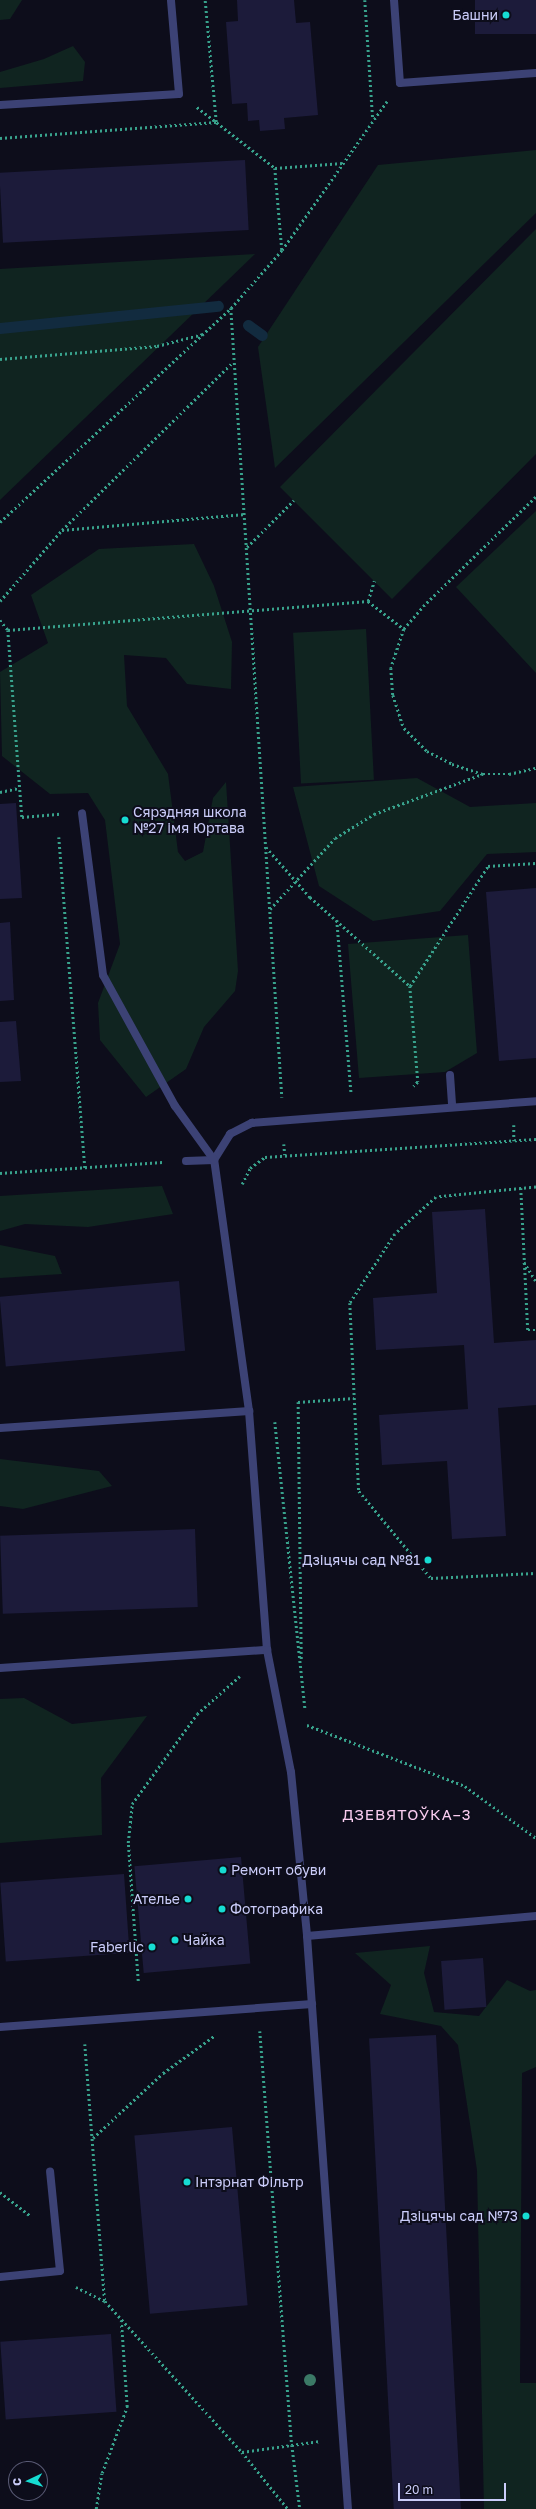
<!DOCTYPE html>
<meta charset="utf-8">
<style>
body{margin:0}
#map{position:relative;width:536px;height:2509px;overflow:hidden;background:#0d0d1b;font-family:"Golos Text",sans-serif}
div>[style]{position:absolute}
.green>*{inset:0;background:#102420;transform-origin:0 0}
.stream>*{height:11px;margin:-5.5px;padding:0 5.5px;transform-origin:5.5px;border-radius:5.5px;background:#122b3f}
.building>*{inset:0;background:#1c1b3a;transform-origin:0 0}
.path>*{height:2.5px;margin-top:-1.25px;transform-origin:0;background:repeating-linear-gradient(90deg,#38a28c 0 2px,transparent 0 5px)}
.lane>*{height:8px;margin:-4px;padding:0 4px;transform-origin:4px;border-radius:4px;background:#3c4275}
.street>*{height:8px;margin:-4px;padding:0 4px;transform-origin:4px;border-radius:4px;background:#3c4275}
.trees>*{width:12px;height:12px;margin:-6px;border-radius:50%;background:#3b7966}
.dots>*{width:11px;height:11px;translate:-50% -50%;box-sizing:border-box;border:2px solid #0d0d1b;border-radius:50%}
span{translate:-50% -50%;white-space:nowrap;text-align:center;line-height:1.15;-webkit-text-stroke:4px #0d0d1b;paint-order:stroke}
.poi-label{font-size:14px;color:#cbcdfa}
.right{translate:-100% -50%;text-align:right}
.left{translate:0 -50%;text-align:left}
.neighbourhood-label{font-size:15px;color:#facdf0;letter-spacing:1px}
.north{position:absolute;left:8px;top:2461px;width:40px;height:40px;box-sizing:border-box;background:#0d0d1b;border:1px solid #595a74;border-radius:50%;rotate:266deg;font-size:11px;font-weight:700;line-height:16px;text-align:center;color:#cbcdfa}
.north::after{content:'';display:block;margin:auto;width:14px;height:18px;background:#16dcd2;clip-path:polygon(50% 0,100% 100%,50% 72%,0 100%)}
.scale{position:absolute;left:398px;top:2483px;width:108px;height:18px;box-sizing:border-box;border:2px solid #cbcdfa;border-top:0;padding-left:5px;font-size:12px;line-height:14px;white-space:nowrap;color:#cbcdfa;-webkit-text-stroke:3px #0d0d1b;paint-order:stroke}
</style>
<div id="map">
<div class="green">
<div style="clip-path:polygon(0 0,22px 0,10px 19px,0 20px)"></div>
<div style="clip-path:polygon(73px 46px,85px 62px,83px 81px,0 88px,0 72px,44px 59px)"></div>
<div style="clip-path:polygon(536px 150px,536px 213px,275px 468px,258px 347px,378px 165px)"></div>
<div style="clip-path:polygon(536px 229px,536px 454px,392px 599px,280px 487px)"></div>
<div style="clip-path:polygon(255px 254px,0 500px,0 269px)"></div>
<div style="clip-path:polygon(536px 511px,536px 673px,456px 587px)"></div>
<div style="clip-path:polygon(194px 544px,214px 586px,232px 642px,231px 689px,187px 684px,166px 658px,124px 655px,127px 706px,168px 774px,178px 852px,185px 861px,203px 852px,213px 798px,226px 782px,238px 971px,235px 991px,204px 1027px,186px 1069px,146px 1097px,100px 1040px,98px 1003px,120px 944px,105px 820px,88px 793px,50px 794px,2px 756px,0 672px,48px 643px,31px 595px,99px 549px)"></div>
<div style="left:366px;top:629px;width:151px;height:73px;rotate:87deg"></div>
<div style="clip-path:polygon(417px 778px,470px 807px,536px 803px,536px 852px,487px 854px,440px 911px,373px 921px,319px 886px,293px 787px)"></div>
<div style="clip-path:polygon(468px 935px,477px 1053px,445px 1072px,359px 1078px,348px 944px)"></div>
<div style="clip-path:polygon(162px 1186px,173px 1214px,88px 1227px,25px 1224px,0 1231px,0 1196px)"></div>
<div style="clip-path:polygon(0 1245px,55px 1256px,62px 1274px,0 1278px)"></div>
<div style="clip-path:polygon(0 1459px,99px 1471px,112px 1486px,23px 1509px,0 1506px)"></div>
<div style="clip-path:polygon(24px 1698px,72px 1724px,147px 1716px,101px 1778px,102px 1835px,0 1843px,0 1699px)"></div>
<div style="clip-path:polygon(430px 1946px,424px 1973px,434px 2012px,479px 2016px,507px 1980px,530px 1991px,536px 1990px,536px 2067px,522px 2073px,520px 2383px,536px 2383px,536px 2509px,484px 2509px,477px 2170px,458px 2045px,441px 2026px,380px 2014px,391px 1985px,355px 1953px)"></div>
</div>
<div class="stream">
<div style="left:248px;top:325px;width:17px;rotate:36deg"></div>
<div style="left:0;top:328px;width:219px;rotate:-5.8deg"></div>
</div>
<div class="building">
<div style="clip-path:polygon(237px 0,294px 0,296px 23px,310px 22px,318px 115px,284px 118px,285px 129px,260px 131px,259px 120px,248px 121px,247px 103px,232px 104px,226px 22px,238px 21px)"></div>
<div style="left:475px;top:0;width:61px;height:34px"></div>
<div style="left:245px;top:160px;width:70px;height:246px;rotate:87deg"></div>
<div style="clip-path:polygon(16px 803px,22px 898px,0 899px,0 804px)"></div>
<div style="clip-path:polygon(536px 888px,536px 1058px,499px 1061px,486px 892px)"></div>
<div style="clip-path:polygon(10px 922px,14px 1000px,0 1001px,0 923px)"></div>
<div style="clip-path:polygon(16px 1021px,21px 1081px,0 1082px,0 1022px)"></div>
<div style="clip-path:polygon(485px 1209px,494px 1343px,536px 1340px,536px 1405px,498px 1408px,506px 1536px,452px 1539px,447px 1461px,382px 1465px,379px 1415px,468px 1409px,464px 1345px,376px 1350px,373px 1298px,437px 1293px,432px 1212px)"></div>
<div style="left:179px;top:1281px;width:70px;height:180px;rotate:85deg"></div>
<div style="left:195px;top:1529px;width:78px;height:195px;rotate:88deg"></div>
<div style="left:241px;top:1857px;width:107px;height:107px;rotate:85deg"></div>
<div style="left:124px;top:1874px;width:79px;height:124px;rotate:86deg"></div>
<div style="left:483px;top:1958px;width:49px;height:42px;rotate:86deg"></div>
<div style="left:436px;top:2035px;width:475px;height:67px;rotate:87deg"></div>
<div style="left:232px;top:2127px;width:179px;height:98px;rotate:85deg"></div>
<div style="left:111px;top:2334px;width:78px;height:111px;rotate:86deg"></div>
</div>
<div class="path">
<div style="left:365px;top:0;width:119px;rotate:86.2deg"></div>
<div style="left:197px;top:107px;width:99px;rotate:38deg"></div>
<div style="left:275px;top:168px;width:82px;rotate:85.1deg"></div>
<div style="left:0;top:138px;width:217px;rotate:-4.2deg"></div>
<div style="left:216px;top:122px;width:122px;rotate:-95.2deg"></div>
<div style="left:275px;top:168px;width:68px;rotate:-4.2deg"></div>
<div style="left:231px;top:308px;width:791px;rotate:86.3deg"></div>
<div style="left:0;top:359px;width:158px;rotate:-4.7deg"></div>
<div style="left:157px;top:346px;width:48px;rotate:-14.6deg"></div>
<div style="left:536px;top:497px;width:155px;rotate:135.8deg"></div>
<div style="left:425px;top:605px;width:32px;rotate:131deg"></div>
<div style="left:404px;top:629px;width:41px;rotate:108.4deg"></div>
<div style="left:391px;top:668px;width:27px;rotate:86deg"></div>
<div style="left:393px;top:695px;width:35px;rotate:72deg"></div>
<div style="left:404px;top:728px;width:33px;rotate:45deg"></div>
<div style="left:427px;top:751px;width:28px;rotate:27deg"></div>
<div style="left:452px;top:764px;width:33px;rotate:18deg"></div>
<div style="left:483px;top:774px;width:26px"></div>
<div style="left:509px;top:774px;width:28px;rotate:-13deg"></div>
<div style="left:0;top:522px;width:315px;rotate:-42.8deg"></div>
<div style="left:231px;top:308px;width:77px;rotate:-48.7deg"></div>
<div style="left:282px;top:250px;width:182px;rotate:-54.8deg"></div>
<div style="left:62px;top:530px;width:184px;rotate:-5deg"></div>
<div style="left:247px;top:547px;width:66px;rotate:-45deg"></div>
<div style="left:0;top:601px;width:94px;rotate:-48.9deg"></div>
<div style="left:62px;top:530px;width:238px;rotate:-44.5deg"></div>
<div style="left:368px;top:601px;width:46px;rotate:37.9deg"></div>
<div style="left:0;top:620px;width:13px;rotate:51deg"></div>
<div style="left:8px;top:630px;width:188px;rotate:85.7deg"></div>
<div style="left:22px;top:817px;width:38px;rotate:-5deg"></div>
<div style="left:8px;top:630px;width:361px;rotate:-4.6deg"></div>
<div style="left:368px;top:601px;width:21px;rotate:-73deg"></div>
<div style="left:0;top:792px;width:19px;rotate:-12deg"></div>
<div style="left:59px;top:837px;width:332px;rotate:85.5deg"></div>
<div style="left:266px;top:847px;width:67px;rotate:48.7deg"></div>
<div style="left:310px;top:897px;width:134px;rotate:41.7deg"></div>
<div style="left:410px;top:986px;width:96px;rotate:85.2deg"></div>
<div style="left:418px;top:1082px;width:6px;rotate:135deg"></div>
<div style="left:270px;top:909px;width:96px;rotate:-47.5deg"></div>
<div style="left:335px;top:838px;width:46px;rotate:-31.6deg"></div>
<div style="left:374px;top:814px;width:116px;rotate:-20.2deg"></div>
<div style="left:337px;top:920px;width:173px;rotate:85.3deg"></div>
<div style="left:410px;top:986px;width:143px;rotate:-57deg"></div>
<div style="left:488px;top:866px;width:48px;rotate:-3.6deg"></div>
<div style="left:514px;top:1125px;width:16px;rotate:90deg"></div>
<div style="left:284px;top:1144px;width:11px;rotate:85deg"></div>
<div style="left:0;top:1173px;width:163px;rotate:-3.9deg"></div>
<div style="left:242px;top:1184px;width:18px;rotate:-63deg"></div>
<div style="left:250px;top:1168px;width:19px;rotate:-36deg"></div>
<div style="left:265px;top:1157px;width:272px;rotate:-3.8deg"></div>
<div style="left:536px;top:1187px;width:100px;rotate:174.3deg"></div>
<div style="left:436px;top:1197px;width:55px;rotate:137.9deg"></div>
<div style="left:395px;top:1234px;width:82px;rotate:123.1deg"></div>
<div style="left:350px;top:1303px;width:188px;rotate:87.3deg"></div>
<div style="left:359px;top:1491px;width:113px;rotate:50.4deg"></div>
<div style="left:431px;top:1578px;width:105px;rotate:-2.7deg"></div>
<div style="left:521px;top:1188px;width:142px;rotate:87.2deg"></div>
<div style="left:528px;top:1330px;width:8px"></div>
<div style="left:524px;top:1262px;width:22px;rotate:58deg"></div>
<div style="left:275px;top:1422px;width:289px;rotate:84deg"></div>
<div style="left:301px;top:1659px;width:257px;rotate:-90.7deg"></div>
<div style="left:298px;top:1402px;width:56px;rotate:-4.1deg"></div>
<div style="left:307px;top:1725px;width:169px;rotate:21.1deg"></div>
<div style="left:465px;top:1786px;width:88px;rotate:36.2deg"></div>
<div style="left:138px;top:1981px;width:138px;rotate:-94.1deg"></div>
<div style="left:128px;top:1843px;width:39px;rotate:-84deg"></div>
<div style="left:132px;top:1804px;width:111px;rotate:-54.2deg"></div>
<div style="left:197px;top:1714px;width:57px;rotate:-41.5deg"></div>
<div style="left:260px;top:2031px;width:415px;rotate:85.6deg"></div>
<div style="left:292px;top:2445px;width:64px;rotate:82.9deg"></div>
<div style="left:85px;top:2044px;width:258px;rotate:85.6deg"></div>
<div style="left:93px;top:2138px;width:96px;rotate:-42.9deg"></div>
<div style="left:163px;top:2073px;width:63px;rotate:-36deg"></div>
<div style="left:0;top:2192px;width:39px;rotate:38deg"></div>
<div style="left:76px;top:2287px;width:32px;rotate:26deg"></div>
<div style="left:105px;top:2301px;width:204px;rotate:47.8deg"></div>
<div style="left:242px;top:2452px;width:73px;rotate:51.1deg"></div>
<div style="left:242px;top:2452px;width:79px;rotate:-8deg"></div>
<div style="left:96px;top:2509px;width:36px;rotate:-81deg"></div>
<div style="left:102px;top:2473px;width:71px;rotate:-69.3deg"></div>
<div style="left:127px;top:2407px;width:87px;rotate:-93.9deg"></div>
</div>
<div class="lane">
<div style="left:394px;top:0;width:83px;rotate:85.9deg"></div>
<div style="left:400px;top:83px;width:136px;rotate:-4.2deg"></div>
<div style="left:0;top:105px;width:179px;rotate:-3.5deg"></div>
<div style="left:179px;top:94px;width:94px;rotate:-94.9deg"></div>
<div style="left:450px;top:1075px;width:32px;rotate:86deg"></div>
<div style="left:214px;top:1160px;width:31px;rotate:-58deg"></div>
<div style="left:230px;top:1134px;width:25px;rotate:-27deg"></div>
<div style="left:252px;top:1123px;width:285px;rotate:-4.4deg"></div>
<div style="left:186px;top:1161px;width:28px;rotate:-2deg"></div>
<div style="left:0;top:1428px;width:250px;rotate:-3.9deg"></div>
<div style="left:249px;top:1411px;width:253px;rotate:-97.9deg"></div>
<div style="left:214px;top:1160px;width:67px;rotate:-125.8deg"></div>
<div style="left:175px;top:1106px;width:149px;rotate:-118.8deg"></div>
<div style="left:103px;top:975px;width:163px;rotate:-97.4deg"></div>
<div style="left:0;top:1668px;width:268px;rotate:-3.9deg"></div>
<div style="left:307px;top:1936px;width:230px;rotate:-5deg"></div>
<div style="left:0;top:2027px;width:313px;rotate:-4.2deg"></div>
<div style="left:0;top:2277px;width:60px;rotate:-5.7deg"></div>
<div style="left:60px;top:2271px;width:100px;rotate:-95.7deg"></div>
</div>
<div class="street">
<div style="left:249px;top:1411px;width:240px;rotate:85.7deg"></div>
<div style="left:267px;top:1650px;width:124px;rotate:78.9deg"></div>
<div style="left:291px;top:1772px;width:165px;rotate:84.4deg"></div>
<div style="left:307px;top:1936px;width:574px;rotate:85.91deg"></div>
</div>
<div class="trees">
<div style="left:310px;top:2380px"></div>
</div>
<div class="dots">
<div style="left:506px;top:15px;background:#16dcd2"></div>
<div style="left:125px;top:820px;background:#16dcd2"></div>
<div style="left:428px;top:1560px;background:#16dcd2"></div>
<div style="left:223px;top:1870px;background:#16dcd2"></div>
<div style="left:188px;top:1899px;background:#16dcd2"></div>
<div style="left:222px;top:1909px;background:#16dcd2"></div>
<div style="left:175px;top:1940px;background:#16dcd2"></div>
<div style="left:152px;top:1947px;background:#16dcd2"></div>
<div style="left:187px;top:2182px;background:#16dcd2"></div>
<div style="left:526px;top:2216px;background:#16dcd2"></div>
</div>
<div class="poi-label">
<span class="right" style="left:498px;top:15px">Башни</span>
<span class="left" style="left:133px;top:820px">Сярэдняя школа<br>№27 імя Юртава</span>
<span class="right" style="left:420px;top:1560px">Дзіцячы сад №81</span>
<span class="left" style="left:231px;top:1870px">Ремонт обуви</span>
<span class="right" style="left:180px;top:1899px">Ателье</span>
<span class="left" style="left:230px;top:1909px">Фотографика</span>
<span class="left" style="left:183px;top:1940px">Чайка</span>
<span class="right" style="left:144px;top:1947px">Faberlic</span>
<span class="left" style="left:195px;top:2182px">Інтэрнат Фільтр</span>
<span class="right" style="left:518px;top:2216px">Дзіцячы сад №73</span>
</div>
<div class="neighbourhood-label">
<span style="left:407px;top:1815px">ДЗЕВЯТОЎКА–3</span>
</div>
<div class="north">С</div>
<div class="scale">20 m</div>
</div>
